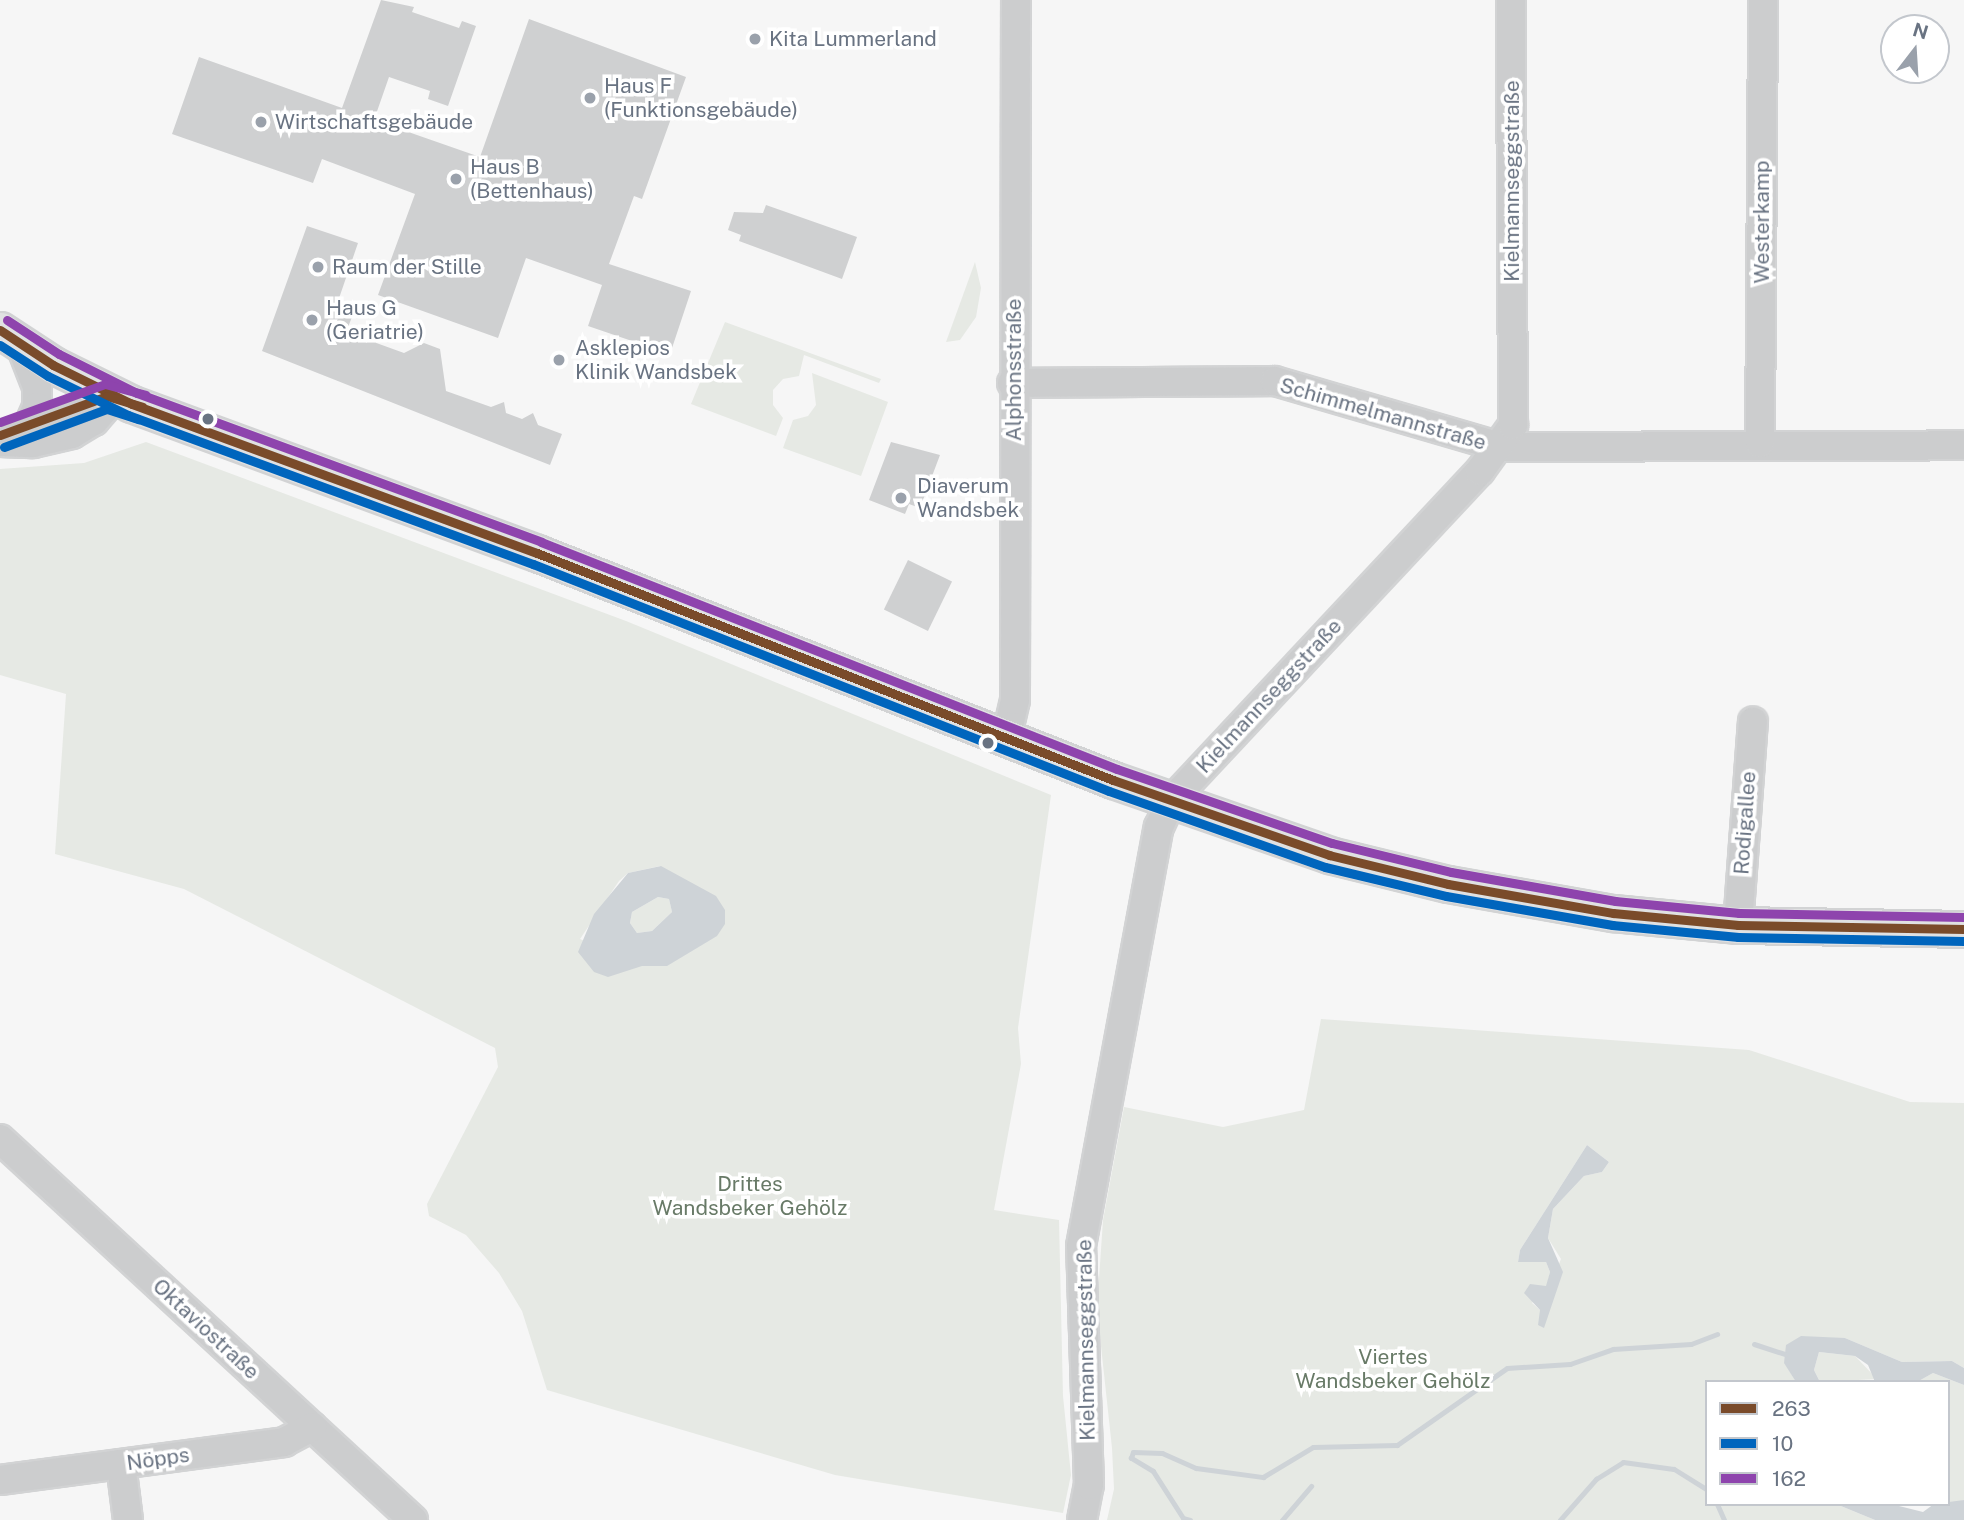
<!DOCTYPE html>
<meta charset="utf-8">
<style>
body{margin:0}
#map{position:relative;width:1964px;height:1520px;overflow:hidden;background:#f6f6f6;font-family:"Public Sans",sans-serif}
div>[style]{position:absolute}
.green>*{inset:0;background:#e6e9e4}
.water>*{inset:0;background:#ced3d7}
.stream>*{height:5px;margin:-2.5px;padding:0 2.5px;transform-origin:2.5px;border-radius:2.5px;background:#ced3d7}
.building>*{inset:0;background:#cfd0d1;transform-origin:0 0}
.roads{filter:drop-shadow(2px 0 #d2d3d4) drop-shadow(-2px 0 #d2d3d4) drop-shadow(0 2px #d2d3d4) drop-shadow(0 -2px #d2d3d4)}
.minor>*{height:28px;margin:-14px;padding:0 14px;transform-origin:14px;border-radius:14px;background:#cccdce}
.major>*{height:35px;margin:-17.5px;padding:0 17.5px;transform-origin:17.5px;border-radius:17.5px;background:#e0e1e2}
.bus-1>*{height:9px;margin:-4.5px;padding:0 4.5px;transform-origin:4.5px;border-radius:4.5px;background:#7a4b2a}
.bus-2>*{height:9px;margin:-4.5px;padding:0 4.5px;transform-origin:4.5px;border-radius:4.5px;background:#0065bd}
.bus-3>*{height:9px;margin:-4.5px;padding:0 4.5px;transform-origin:4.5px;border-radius:4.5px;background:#8e44ad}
.dots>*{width:19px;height:19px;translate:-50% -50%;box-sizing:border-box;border:4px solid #fff;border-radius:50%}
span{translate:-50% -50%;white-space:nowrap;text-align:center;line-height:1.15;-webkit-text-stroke:7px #fff;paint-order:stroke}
.poi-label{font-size:21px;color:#697382}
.left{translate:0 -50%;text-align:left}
.street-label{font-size:21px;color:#697382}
.park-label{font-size:21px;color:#687a67}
.legend{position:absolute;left:1705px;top:1380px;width:245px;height:126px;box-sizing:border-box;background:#fff;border:2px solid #c3c7cd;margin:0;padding:9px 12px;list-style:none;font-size:21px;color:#697382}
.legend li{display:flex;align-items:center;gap:14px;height:35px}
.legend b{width:35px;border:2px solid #c3c7cd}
.north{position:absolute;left:1880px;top:14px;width:70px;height:70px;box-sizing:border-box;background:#fff;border:2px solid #c3c7cd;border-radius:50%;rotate:17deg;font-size:19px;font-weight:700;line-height:28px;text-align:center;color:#697382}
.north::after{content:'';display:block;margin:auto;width:24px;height:32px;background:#9aa1ab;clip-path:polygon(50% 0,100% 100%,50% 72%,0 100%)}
</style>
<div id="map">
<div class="green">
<div style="clip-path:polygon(975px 262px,981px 288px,976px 317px,960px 340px,946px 342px)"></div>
<div style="clip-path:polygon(725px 322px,881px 379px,879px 383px,804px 355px,799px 376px,783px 379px,773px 390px,773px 405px,783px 418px,776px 436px,691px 404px)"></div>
<div style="clip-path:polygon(812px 373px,888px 402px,861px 476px,783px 448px,793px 420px,808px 416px,816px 405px)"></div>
<div style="clip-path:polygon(evenodd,146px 442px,626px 621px,1051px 795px,1018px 1028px,1021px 1064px,994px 1210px,1059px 1220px,1063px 1396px,1071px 1475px,1063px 1513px,835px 1475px,547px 1390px,522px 1311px,499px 1273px,466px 1235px,429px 1216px,427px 1204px,498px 1067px,495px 1048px,184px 889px,55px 854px,66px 694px,0 675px,0 469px,84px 463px,146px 442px,660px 866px,684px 880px,667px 966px,642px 966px,580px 939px,619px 881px,628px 873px,660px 866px)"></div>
<div style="clip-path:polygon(658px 897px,669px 899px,672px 912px,652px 931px,637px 933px,630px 923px,632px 912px)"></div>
<div style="clip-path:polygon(evenodd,1321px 1019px,1749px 1050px,1910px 1102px,1964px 1103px,1964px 1368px,1952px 1361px,1902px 1362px,1845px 1338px,1784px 1362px,1796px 1382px,1707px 1382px,1707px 1504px,1836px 1504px,1875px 1520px,1107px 1520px,1114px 1489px,1112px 1448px,1097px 1309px,1103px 1220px,1124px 1107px,1223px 1127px,1304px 1110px,1321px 1019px,1587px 1145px,1609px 1162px,1602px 1172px,1584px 1176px,1553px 1209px,1548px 1238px,1561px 1259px,1540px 1310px,1532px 1303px,1547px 1286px,1550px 1272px,1546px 1262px,1518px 1262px,1520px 1250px,1587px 1145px)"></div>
<div style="clip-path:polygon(1819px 1352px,1855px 1356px,1877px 1379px,1820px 1382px,1814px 1370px)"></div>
<div style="clip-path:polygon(1933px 1373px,1964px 1385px,1964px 1500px,1958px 1502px,1948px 1502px,1948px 1382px,1917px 1382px)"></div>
</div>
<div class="water">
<div style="clip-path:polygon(evenodd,661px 866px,716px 896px,725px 910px,725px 924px,717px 936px,667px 966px,642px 966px,608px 977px,594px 972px,578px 952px,594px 914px,628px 873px,661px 866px,658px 897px,669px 899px,672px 912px,652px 931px,637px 933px,630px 923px,632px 912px,658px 897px)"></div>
<div style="clip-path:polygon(1587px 1145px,1609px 1162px,1602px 1172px,1584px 1176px,1553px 1209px,1548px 1238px,1563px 1272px,1544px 1328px,1538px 1325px,1540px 1310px,1524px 1293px,1530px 1284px,1546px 1286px,1550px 1272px,1546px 1262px,1518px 1262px,1520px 1250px)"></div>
<div style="clip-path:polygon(1801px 1336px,1845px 1338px,1902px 1362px,1952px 1361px,1964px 1368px,1964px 1385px,1933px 1373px,1917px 1382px,1875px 1382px,1868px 1365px,1855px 1356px,1819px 1352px,1814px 1370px,1820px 1382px,1796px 1382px,1784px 1363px,1786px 1345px)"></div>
<div style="clip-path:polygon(1964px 1500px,1964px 1520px,1875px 1520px,1836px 1504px,1891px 1504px,1923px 1512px,1934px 1504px)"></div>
</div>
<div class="stream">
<div style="left:1754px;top:1344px;width:33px;rotate:18deg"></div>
<div style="left:1717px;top:1504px;width:17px;rotate:66deg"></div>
<div style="left:1190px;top:1520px;width:7px;rotate:-164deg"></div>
<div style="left:1183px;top:1518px;width:56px;rotate:-122.6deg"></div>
<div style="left:1153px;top:1471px;width:26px;rotate:-149deg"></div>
<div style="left:1131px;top:1458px;width:6px;rotate:-72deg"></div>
<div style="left:1133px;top:1452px;width:29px;rotate:2deg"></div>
<div style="left:1162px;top:1453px;width:37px;rotate:24deg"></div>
<div style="left:1196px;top:1468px;width:68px;rotate:7.7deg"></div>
<div style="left:1263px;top:1477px;width:58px;rotate:-31deg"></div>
<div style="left:1313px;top:1447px;width:84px;rotate:-1.4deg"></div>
<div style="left:1397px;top:1445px;width:134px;rotate:-35deg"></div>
<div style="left:1507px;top:1368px;width:63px;rotate:-3.6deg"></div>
<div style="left:1570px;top:1364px;width:46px;rotate:-19.2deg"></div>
<div style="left:1613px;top:1349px;width:78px;rotate:-3.7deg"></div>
<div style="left:1691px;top:1344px;width:28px;rotate:-21deg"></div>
<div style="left:1282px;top:1520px;width:45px;rotate:-49.5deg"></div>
<div style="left:1560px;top:1520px;width:55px;rotate:-48.7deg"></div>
<div style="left:1596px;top:1479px;width:32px;rotate:-32deg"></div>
<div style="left:1623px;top:1462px;width:51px;rotate:7.8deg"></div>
<div style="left:1674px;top:1469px;width:39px;rotate:32deg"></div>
</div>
<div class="building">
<div style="clip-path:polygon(381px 0,414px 7px,412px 12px,459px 28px,462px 21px,476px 26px,448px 106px,428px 99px,430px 91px,389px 77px,374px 120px,480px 157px,529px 19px,686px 77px,642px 199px,634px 196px,609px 264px,691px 291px,670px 354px,588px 326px,602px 285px,526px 258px,498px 338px,378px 295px,415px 194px,322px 159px,313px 183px,172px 134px,199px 57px,342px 108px)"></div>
<div style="clip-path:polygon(766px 205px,857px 237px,842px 279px,739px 241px,741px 235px,728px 230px,734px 212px,763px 213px)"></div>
<div style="clip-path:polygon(307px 226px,358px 243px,336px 307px,354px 312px,346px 332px,404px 353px,424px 343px,440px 349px,446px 391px,491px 407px,504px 402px,506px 413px,522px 419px,533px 413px,538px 425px,562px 434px,550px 465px,262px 351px)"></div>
<div style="clip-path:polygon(891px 442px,940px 455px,920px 508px,909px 504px,905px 514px,869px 500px)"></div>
<div style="left:908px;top:560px;width:49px;height:55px;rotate:26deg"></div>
</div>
<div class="roads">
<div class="minor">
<div style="left:21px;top:346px;width:44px;rotate:68.7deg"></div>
<div style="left:37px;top:387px;width:20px;rotate:90deg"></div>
<div style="left:37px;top:407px;width:22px;rotate:114deg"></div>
<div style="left:1012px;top:383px;width:263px;rotate:-0.4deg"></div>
<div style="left:1275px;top:381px;width:235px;rotate:16.3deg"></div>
<div style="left:1501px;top:447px;width:463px;rotate:-0.2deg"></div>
<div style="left:6px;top:434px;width:116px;rotate:-19.1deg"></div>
<div style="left:0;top:442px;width:33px;rotate:2deg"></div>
<div style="left:33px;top:443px;width:40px;rotate:-13deg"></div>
<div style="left:72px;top:434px;width:26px;rotate:-31deg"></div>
<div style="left:94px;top:421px;width:33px;rotate:-49deg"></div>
<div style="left:1760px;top:443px;width:443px;rotate:-89.6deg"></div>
<div style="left:1006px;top:739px;width:40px;rotate:-77deg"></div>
<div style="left:1015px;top:700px;width:700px;rotate:-89.92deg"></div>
<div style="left:1738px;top:925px;width:204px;rotate:-85.8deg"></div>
<div style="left:0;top:1139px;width:562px;rotate:42.69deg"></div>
<div style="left:121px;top:1464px;width:56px;rotate:82.9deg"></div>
<div style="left:0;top:1480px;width:287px;rotate:-7.6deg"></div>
<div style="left:284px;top:1442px;width:32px;rotate:-28deg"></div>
<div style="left:1082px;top:1520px;width:36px;rotate:-79deg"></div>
<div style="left:1089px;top:1485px;width:239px;rotate:-91.9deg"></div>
<div style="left:1081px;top:1246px;width:426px;rotate:-79.5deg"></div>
<div style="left:1159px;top:827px;width:29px;rotate:-65deg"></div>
<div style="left:1171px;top:801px;width:452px;rotate:-46.9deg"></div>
<div style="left:1480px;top:471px;width:57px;rotate:-54.3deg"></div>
<div style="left:1513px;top:425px;width:425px;rotate:-90.3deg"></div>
</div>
<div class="major">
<div style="left:0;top:330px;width:64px;rotate:33.4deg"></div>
<div style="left:53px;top:365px;width:88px;rotate:26.3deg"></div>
<div style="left:132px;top:404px;width:432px;rotate:20.2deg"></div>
<div style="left:537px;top:553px;width:619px;rotate:21.51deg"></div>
<div style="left:1113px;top:780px;width:229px;rotate:19.1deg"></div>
<div style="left:1329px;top:855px;width:122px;rotate:13.7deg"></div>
<div style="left:1448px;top:884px;width:168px;rotate:10deg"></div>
<div style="left:1613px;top:913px;width:126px;rotate:5.5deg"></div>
<div style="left:1738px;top:925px;width:226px;rotate:1deg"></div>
</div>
</div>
<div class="bus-1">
<div style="left:0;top:330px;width:64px;rotate:33.4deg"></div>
<div style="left:53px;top:365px;width:88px;rotate:26.3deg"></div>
<div style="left:132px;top:404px;width:432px;rotate:20.2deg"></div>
<div style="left:537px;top:553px;width:619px;rotate:21.51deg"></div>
<div style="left:1113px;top:780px;width:229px;rotate:19.1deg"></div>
<div style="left:1329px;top:855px;width:122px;rotate:13.7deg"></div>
<div style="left:1448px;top:884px;width:168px;rotate:10deg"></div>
<div style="left:1613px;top:913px;width:126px;rotate:5.5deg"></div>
<div style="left:1738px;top:925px;width:226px;rotate:1deg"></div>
<div style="left:0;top:435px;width:114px;rotate:-20deg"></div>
<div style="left:107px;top:396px;width:37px;rotate:17deg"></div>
</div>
<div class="bus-2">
<div style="left:0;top:345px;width:57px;rotate:32.9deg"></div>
<div style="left:48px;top:376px;width:89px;rotate:26deg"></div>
<div style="left:128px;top:415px;width:432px;rotate:20.2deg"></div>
<div style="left:533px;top:564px;width:619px;rotate:21.51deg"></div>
<div style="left:1109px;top:791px;width:229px;rotate:19.4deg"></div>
<div style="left:1325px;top:867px;width:124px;rotate:13.5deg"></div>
<div style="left:1446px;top:896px;width:169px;rotate:9.9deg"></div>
<div style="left:1612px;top:925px;width:127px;rotate:5.4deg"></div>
<div style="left:1738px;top:937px;width:226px;rotate:1deg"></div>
<div style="left:4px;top:447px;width:110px;rotate:-20.3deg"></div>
<div style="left:107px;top:409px;width:33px;rotate:18deg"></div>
</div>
<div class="bus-3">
<div style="left:7px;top:320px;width:62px;rotate:33.2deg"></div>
<div style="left:59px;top:354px;width:87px;rotate:26.6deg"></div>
<div style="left:137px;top:393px;width:431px;rotate:20.2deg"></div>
<div style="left:541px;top:542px;width:619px;rotate:21.51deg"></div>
<div style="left:1117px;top:769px;width:227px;rotate:19deg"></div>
<div style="left:1332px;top:843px;width:122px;rotate:13.7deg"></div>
<div style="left:1451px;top:872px;width:167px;rotate:10deg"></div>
<div style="left:1615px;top:901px;width:125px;rotate:5.5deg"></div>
<div style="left:1739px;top:913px;width:225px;rotate:1deg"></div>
<div style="left:0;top:422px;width:112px;rotate:-19.9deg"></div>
<div style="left:105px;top:384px;width:42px;rotate:15deg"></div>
</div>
<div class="dots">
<div style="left:755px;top:39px;background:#9aa1ab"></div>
<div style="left:590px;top:98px;background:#9aa1ab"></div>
<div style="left:261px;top:122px;background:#9aa1ab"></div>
<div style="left:456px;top:179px;background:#9aa1ab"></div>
<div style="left:318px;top:267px;background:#9aa1ab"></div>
<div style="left:312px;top:320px;background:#9aa1ab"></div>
<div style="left:559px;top:360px;background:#9aa1ab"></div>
<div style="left:208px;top:419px;background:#697382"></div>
<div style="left:901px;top:498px;background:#9aa1ab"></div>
<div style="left:988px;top:743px;background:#697382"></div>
</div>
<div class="poi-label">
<span class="left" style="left:769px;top:39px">Kita Lummerland</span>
<span class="left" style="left:604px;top:98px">Haus F<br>(Funktionsgebäude)</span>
<span class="left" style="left:275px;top:122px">Wirtschaftsgebäude</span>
<span class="left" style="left:470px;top:179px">Haus B<br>(Bettenhaus)</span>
<span class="left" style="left:332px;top:267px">Raum der Stille</span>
<span class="left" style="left:326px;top:320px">Haus G<br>(Geriatrie)</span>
<span class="left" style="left:575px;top:360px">Asklepios<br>Klinik Wandsbek</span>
<span class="left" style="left:917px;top:498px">Diaverum<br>Wandsbek</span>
</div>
<div class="street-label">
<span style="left:1512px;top:181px;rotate:-90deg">Kielmannseggstraße</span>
<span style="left:1762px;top:222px;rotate:-90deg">Westerkamp</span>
<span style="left:1014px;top:370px;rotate:-90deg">Alphonsstraße</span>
<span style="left:1383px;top:414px;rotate:16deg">Schimmelmannstraße</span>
<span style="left:1269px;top:696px;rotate:-47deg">Kielmannseggstraße</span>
<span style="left:1745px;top:823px;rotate:-86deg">Rodigallee</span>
<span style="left:206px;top:1329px;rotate:43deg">Oktaviostraße</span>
<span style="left:1086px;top:1340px;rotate:-91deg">Kielmannseggstraße</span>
<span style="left:158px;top:1459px;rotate:-8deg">Nöpps</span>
</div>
<div class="park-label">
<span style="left:750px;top:1196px">Drittes<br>Wandsbeker Gehölz</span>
<span style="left:1393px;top:1369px">Viertes<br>Wandsbeker Gehölz</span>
</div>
<ul class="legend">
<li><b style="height:9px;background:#7a4b2a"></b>263</li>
<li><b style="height:9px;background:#0065bd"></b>10</li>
<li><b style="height:9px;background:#8e44ad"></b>162</li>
</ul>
<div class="north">N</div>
</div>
